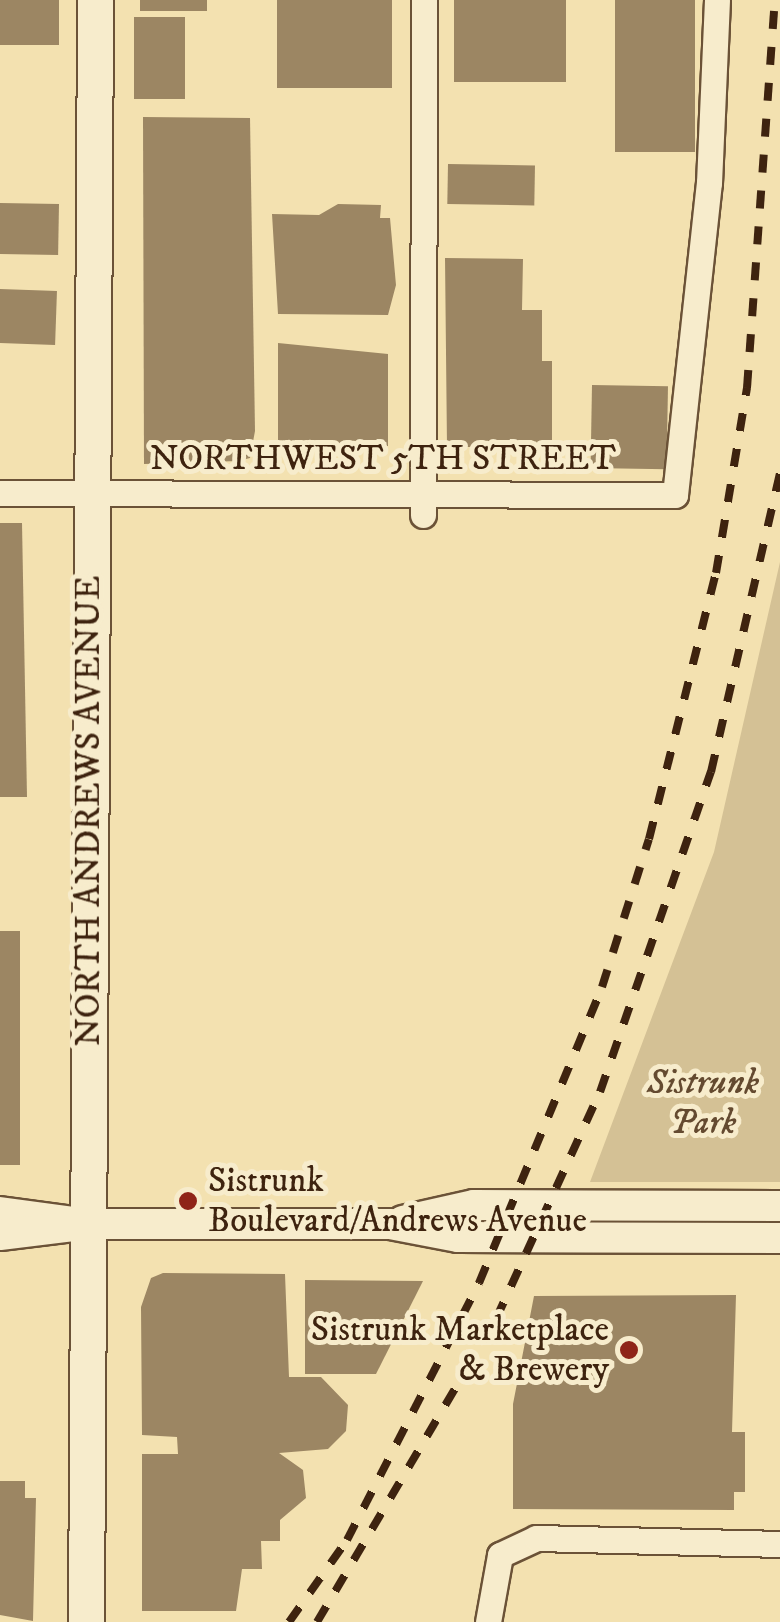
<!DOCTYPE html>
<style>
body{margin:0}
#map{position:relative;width:780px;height:1622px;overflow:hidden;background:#f3e1b0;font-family:"IM FELL DW Pica",serif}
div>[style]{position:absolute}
.green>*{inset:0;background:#d4c195}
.building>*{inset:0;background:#9c8663;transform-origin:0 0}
.roads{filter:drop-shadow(2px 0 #6b5237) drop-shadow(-2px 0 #6b5237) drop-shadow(0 2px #6b5237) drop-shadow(0 -2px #6b5237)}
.minor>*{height:25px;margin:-12.5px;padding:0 12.5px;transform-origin:12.5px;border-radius:12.5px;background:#f7eccc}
.tertiary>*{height:30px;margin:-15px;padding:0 15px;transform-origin:15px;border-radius:15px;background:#f7eccc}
.secondary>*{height:35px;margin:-17.5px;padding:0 17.5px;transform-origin:17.5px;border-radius:17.5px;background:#f7eccc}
.rail>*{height:8px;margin-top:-4px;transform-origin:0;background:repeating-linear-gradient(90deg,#3e230f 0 18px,transparent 0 36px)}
.dots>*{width:28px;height:28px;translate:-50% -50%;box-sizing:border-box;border:5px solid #f7eccc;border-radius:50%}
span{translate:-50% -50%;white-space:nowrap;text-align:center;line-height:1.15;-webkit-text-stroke:10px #f7eccc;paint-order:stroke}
.street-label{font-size:35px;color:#3e230f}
.park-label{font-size:35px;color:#644a30;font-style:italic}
.poi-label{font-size:35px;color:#3e230f}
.left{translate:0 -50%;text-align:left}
.right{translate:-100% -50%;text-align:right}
</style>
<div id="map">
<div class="green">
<div style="clip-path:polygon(780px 562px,780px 1182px,590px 1182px,714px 852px)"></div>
</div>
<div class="building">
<div style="left:0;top:0;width:59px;height:45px"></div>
<div style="left:140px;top:0;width:67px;height:11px"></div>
<div style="left:277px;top:0;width:115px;height:88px"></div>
<div style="left:454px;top:0;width:112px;height:82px"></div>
<div style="left:615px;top:0;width:80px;height:152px"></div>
<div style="left:185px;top:17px;width:82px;height:51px;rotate:90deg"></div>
<div style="clip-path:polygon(143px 117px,250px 118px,255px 431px,250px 458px,238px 461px,144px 464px)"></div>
<div style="left:448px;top:164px;width:87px;height:40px;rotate:1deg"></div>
<div style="left:0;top:203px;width:59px;height:51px;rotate:1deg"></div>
<div style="clip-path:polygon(338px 204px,381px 205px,380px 218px,390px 218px,396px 285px,388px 315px,278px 314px,272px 214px,319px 215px)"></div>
<div style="clip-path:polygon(445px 258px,523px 259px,522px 310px,542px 310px,542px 361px,552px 361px,552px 447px,447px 447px)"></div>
<div style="left:0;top:289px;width:57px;height:54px;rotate:2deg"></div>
<div style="clip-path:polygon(278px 343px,388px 354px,388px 446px,361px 446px,361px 454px,278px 447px)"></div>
<div style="left:592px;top:385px;width:76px;height:83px;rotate:1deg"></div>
<div style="clip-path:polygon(0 523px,22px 523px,27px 797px,0 797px)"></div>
<div style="left:20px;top:931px;width:234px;height:20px;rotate:90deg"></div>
<div style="clip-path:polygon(163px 1273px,285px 1274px,289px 1377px,321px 1377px,348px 1405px,346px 1431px,328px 1449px,279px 1453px,303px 1470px,306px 1498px,280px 1520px,280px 1541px,261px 1541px,262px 1569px,242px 1569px,236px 1611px,142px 1611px,142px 1454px,178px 1454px,177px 1437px,142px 1435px,141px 1307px,151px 1278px)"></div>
<div style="clip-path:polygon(305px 1280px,423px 1281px,376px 1374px,305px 1374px)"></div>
<div style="clip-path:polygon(736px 1295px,732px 1432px,745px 1432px,745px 1492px,734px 1492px,734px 1510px,513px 1509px,513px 1404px,534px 1296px)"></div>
<div style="clip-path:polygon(0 1481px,25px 1481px,25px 1498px,36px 1498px,33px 1621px,0 1615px)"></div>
</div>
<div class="roads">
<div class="minor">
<div style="left:0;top:493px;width:675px;rotate:0.17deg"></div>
<div style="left:675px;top:495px;width:314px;rotate:-83.8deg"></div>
<div style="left:709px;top:183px;width:183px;rotate:-87.5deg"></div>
<div style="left:423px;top:515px;width:515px;rotate:-89.89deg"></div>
<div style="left:488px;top:1622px;width:68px;rotate:-79.8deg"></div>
<div style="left:500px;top:1555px;width:40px;rotate:-25deg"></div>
<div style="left:536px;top:1538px;width:244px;rotate:1.4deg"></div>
</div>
<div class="tertiary">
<div style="left:0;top:1212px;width:90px;rotate:7.7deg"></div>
<div style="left:403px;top:1221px;width:73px;rotate:-12.7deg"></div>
<div style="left:474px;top:1205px;width:306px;rotate:0.2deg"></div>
<div style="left:0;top:1235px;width:90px;rotate:-7deg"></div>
<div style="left:89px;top:1224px;width:301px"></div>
<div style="left:390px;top:1224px;width:69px;rotate:10.8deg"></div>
<div style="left:458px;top:1237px;width:322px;rotate:0.2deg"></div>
</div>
<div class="secondary">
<div style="left:86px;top:1622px;width:1622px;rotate:-89.68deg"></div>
</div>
</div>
<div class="rail">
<div style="left:289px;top:1622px;width:100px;rotate:-54.7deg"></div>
<div style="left:347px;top:1540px;width:289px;rotate:-62.8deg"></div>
<div style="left:479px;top:1283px;width:321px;rotate:-67.4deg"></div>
<div style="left:602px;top:987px;width:155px;rotate:-72.4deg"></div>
<div style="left:649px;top:839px;width:274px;rotate:-75.9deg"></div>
<div style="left:716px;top:573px;width:188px;rotate:-80.5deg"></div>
<div style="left:747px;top:388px;width:389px;rotate:-85.9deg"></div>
<div style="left:317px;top:1622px;width:352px;rotate:-59.4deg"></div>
<div style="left:496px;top:1319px;width:250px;rotate:-65.4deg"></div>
<div style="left:600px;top:1092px;width:339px;rotate:-70.9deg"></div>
<div style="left:711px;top:772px;width:308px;rotate:-77deg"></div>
</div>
<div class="dots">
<div style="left:188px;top:1201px;background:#8f2418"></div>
<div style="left:629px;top:1350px;background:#8f2418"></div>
</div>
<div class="street-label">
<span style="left:383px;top:459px">NORTHWEST 5TH STREET</span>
<span style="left:89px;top:811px;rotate:-90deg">NORTH ANDREWS AVENUE</span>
</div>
<div class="park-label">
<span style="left:703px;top:1103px">Sistrunk<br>Park</span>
</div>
<div class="poi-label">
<span class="left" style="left:208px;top:1201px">Sistrunk<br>Boulevard/Andrews Avenue</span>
<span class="right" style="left:609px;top:1350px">Sistrunk Marketplace<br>&amp; Brewery</span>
</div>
</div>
